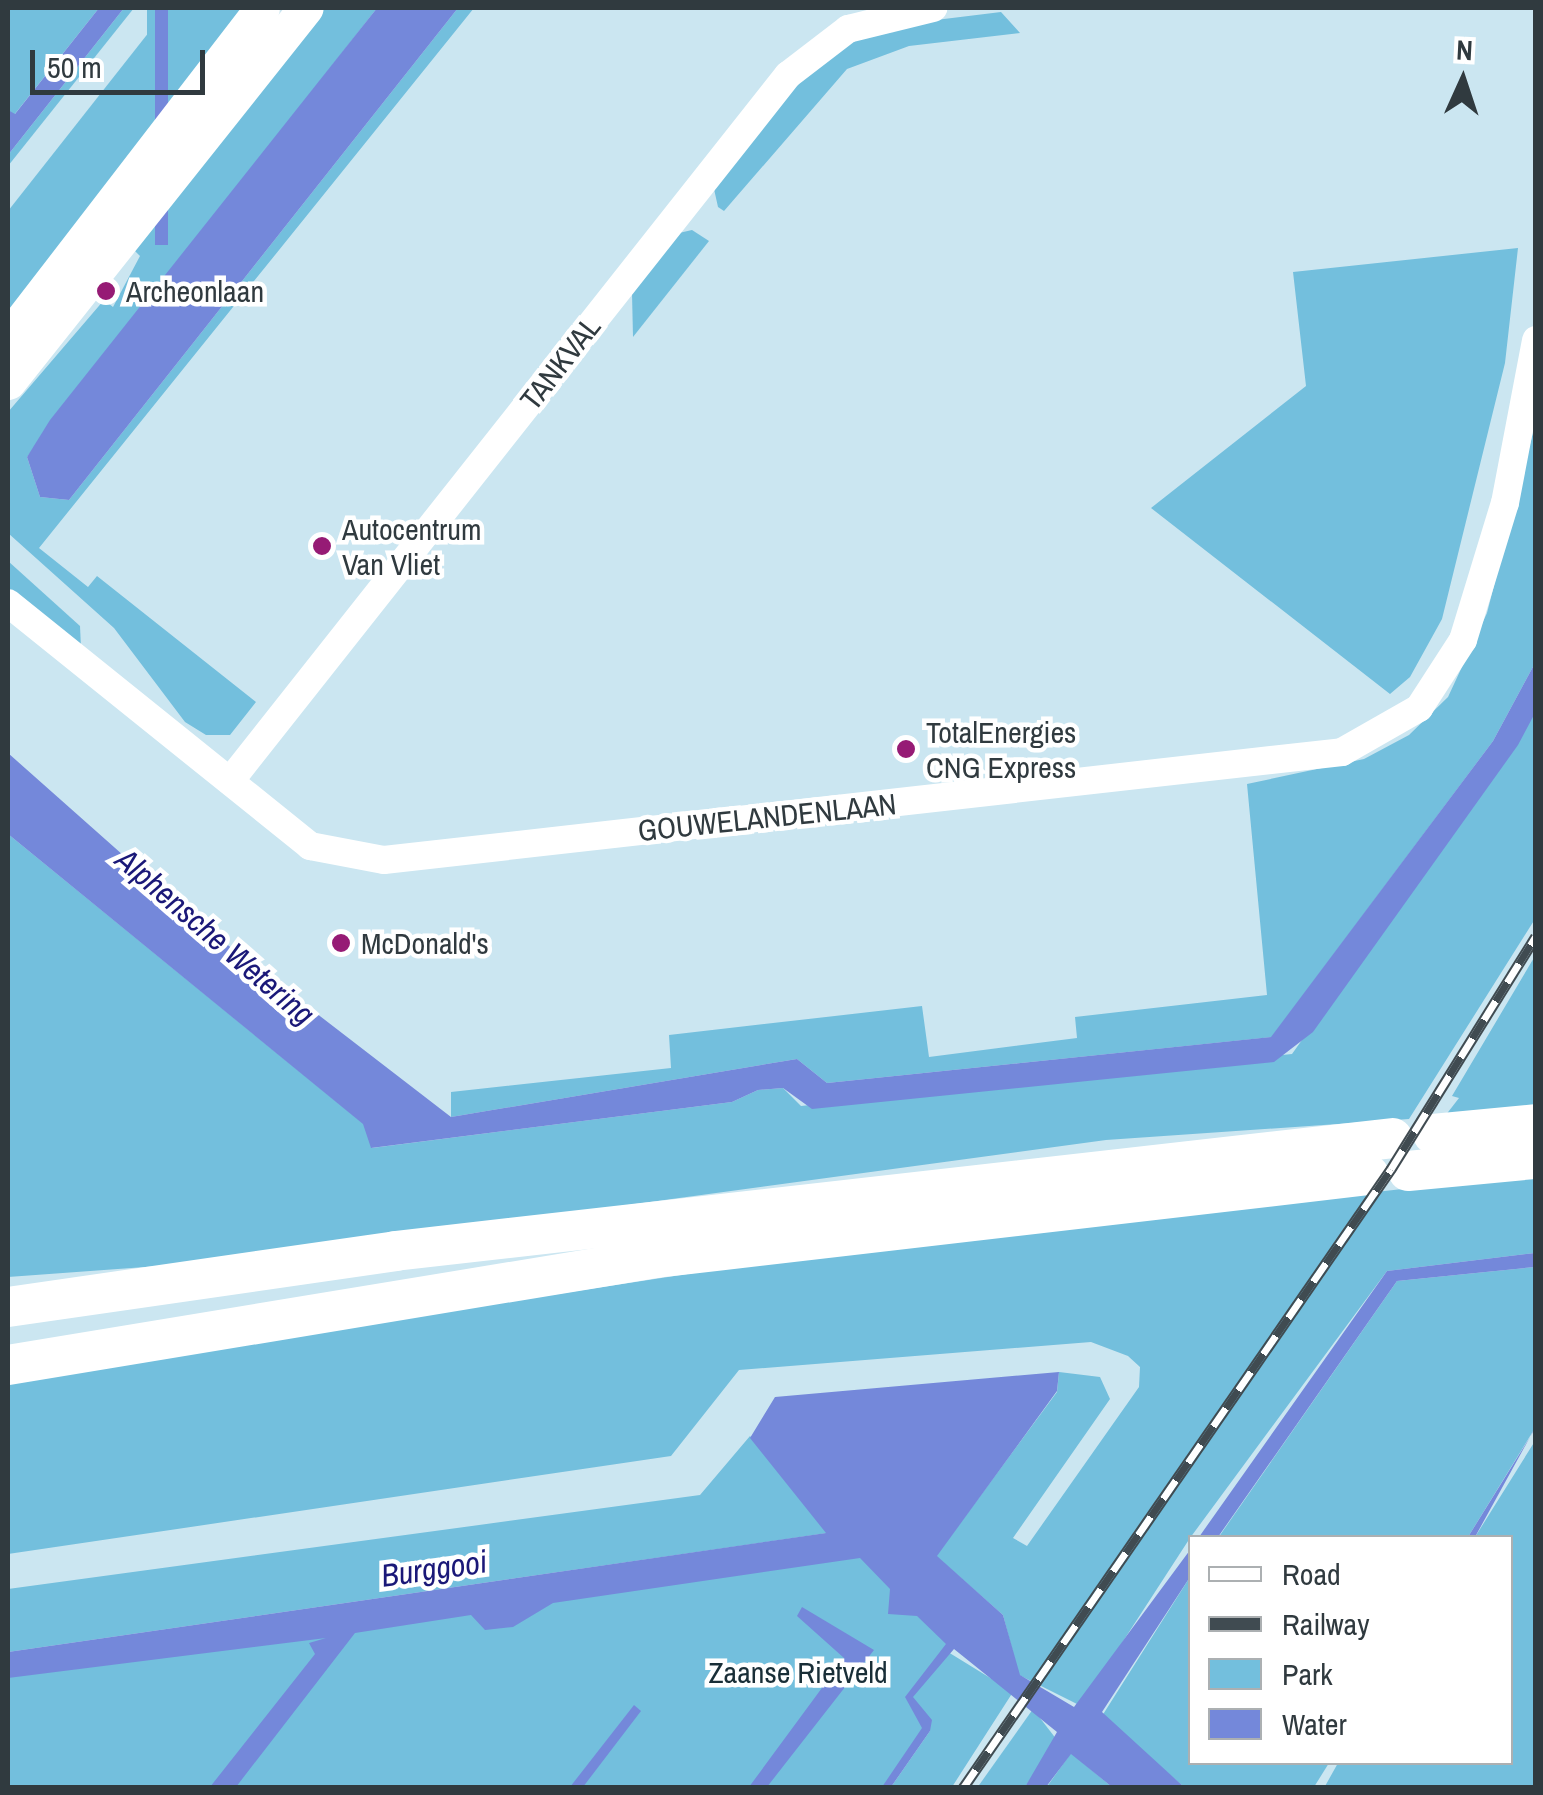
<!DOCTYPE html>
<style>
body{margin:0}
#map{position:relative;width:1543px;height:1795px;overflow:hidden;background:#cbe6f1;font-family:"Archivo Narrow",sans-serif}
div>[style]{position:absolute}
.green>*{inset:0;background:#73bfdd;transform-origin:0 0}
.water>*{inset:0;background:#7488da;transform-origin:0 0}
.minor>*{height:28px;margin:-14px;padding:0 14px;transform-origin:14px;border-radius:14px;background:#fff}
.major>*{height:35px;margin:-17.5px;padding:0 17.5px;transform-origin:17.5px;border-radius:17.5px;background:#fff}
.highway>*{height:40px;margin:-20px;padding:0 20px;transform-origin:20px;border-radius:20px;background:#fff}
.rail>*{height:11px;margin-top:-5.5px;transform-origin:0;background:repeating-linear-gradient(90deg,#fff 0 22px,#404b51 0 44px);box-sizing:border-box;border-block:2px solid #404b51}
.dots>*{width:28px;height:28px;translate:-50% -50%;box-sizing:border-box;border:5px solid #fff;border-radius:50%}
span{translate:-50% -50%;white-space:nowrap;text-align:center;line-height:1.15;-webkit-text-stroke:9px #fff;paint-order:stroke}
.poi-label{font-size:30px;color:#303a3f}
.left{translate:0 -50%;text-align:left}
.street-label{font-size:30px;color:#303a3f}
.park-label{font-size:30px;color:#192e37}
.water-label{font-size:32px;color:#1a1878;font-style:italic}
.frame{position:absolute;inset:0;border:10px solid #303a3f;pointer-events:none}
.legend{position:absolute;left:1188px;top:1535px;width:325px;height:230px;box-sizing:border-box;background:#fff;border:2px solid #acb0b2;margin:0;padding:12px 18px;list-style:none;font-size:30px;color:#303a3f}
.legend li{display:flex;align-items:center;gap:20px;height:50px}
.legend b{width:50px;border:2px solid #acb0b2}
.north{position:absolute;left:1413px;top:30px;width:100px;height:100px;-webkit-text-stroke:8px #fff;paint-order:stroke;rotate:3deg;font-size:28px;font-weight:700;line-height:40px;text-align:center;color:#303a3f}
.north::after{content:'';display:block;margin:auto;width:35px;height:45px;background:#303a3f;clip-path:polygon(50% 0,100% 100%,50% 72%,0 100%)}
.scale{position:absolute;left:30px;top:50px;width:175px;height:45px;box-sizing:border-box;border:5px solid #303a3f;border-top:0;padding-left:12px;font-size:30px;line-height:35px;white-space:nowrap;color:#303a3f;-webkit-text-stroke:8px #fff;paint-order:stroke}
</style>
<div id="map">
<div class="green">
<div style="clip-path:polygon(8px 8px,99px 8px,14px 115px,8px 110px)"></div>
<div style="clip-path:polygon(124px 8px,134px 8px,8px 166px,8px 155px)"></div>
<div style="left:147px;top:8px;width:8px;height:224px"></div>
<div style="clip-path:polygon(168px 8px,253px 8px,8px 328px,8px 211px)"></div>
<div style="clip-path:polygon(322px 8px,377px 8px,27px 457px,40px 497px,69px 500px,458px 8px,474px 8px,39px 548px,88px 587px,97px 576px,256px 702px,230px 735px,206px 735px,185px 722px,114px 628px,8px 533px,8px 412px,104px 300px,113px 307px,140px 256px,128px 244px)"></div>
<div style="clip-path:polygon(1001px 12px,1020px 33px,909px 46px,847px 69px,724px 211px,718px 207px,714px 189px,804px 76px,849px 42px,895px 25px)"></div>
<div style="clip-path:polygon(692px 230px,709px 241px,633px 337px,632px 293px,679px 233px)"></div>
<div style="clip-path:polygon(1518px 248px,1505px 363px,1442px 619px,1410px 677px,1390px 694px,1151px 508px,1306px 386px,1293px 272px)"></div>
<div style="clip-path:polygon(1535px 425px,1535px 663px,1493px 741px,1272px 1037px,827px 1083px,797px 1059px,451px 1117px,451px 1092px,671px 1068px,669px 1035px,922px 1006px,929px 1057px,1077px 1038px,1075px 1017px,1267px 995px,1247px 784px,1364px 759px,1409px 735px,1448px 697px,1487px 613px)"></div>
<div style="clip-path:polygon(8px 561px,80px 626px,81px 648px,8px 589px)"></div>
<div style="clip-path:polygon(1535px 713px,1535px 919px,1409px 1119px,1106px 1140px,200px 1263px,8px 1277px,8px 834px,364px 1124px,372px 1148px,732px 1102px,758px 1090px,783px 1088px,801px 1106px,1292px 1054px)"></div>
<div style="clip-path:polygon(1535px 956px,1535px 1108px,1445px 1116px,1459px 1098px,1452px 1096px)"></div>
<div style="clip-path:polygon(1535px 1174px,1535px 1253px,1387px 1271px,1190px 1538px,1081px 1706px,1019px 1675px,1003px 1615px,936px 1556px,1057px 1392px,1059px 1372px,1100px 1377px,1110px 1399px,1013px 1538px,1027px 1546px,1139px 1387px,1140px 1367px,1128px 1356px,1091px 1342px,739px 1370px,671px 1456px,8px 1554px,8px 1378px,792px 1258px)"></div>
<div style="clip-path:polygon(1535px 1267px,1535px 1428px,1468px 1537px,1218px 1538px,1397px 1281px)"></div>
<div style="clip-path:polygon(750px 1436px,827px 1533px,8px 1652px,8px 1589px,700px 1495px)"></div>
<div style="clip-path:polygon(1535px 1441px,1535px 1787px,1324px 1788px,1338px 1763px,1510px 1762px,1510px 1538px,1475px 1537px)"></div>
<div style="clip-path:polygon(866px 1548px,954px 1637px,948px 1652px,1013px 1692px,952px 1787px,891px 1787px,930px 1731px,912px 1698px,928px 1728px,887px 1787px,8px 1787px,8px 1669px)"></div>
<div style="clip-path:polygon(1190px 1577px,1190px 1762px,1329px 1763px,1314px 1787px,1184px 1787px,1102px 1716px)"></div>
<div style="clip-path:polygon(1033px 1709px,1057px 1740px,1025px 1787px,977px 1788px)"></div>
<div style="clip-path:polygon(1071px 1753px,1112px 1787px,1046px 1788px)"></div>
</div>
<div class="water">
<div style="clip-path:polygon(99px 8px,124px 8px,8px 155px,8px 110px,15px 114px)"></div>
<div style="left:155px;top:8px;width:13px;height:237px"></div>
<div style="clip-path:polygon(377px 8px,458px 8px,69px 500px,40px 497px,27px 457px,50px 420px)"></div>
<div style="clip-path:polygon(1535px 663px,1535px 713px,1518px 745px,1313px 1032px,1274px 1062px,812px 1109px,783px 1088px,758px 1090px,732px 1102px,371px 1148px,363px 1124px,8px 834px,8px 753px,203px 926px,451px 1117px,797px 1059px,827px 1083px,1271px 1037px,1493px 741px)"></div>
<div style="clip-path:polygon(1535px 1253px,1535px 1267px,1397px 1281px,1218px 1537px,1199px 1537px,1387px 1271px)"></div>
<div style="clip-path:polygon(1059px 1372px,1057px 1391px,937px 1556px,1003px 1615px,1020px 1675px,1074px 1707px,1190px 1550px,1190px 1577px,1102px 1712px,1184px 1787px,1112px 1787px,1071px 1754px,1046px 1787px,1025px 1787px,1057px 1732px,954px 1649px,913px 1697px,932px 1720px,930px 1731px,891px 1787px,882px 1787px,922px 1728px,905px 1697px,946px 1644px,917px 1616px,888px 1614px,890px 1589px,860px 1558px,553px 1603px,513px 1627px,485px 1630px,471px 1615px,355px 1633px,236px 1787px,210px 1787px,315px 1654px,309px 1643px,326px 1638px,8px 1678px,8px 1652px,826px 1533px,750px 1438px,775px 1397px)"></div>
<div style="clip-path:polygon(1535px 1428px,1475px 1537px,1468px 1537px,1535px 1429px)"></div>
<div style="clip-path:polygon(802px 1607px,874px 1650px,767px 1787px,749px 1787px,844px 1658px,797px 1616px)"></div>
<div style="clip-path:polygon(634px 1705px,641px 1711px,583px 1787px,570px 1787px)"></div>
</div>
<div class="minor">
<div style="left:8px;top:603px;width:388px;rotate:38.8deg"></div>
<div style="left:310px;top:846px;width:75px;rotate:10.7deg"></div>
<div style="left:384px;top:860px;width:964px;rotate:-6.43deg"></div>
<div style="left:1342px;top:752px;width:89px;rotate:-29.7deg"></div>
<div style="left:1419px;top:708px;width:81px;rotate:-57.1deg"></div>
<div style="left:1463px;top:640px;width:143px;rotate:-73deg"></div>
<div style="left:1505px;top:503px;width:166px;rotate:-79.2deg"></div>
<div style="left:230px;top:781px;width:900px;rotate:-51.68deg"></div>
<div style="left:788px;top:75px;width:76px;rotate:-37.5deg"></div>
<div style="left:848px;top:29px;width:88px;rotate:-13.9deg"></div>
</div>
<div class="major">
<div style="left:8px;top:338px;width:416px;rotate:-52.4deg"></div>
<div style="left:8px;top:382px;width:478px;rotate:-51.5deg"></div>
</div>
<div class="highway">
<div style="left:1433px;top:1134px;width:103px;rotate:-5.5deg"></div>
<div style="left:1408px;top:1171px;width:129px;rotate:-5.4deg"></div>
<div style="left:8px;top:1307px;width:391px;rotate:-8.2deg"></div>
<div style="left:395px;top:1251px;width:1004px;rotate:-6.46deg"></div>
<div style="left:8px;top:1365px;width:657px;rotate:-9.38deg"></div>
<div style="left:656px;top:1258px;width:718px;rotate:-6.64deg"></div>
</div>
<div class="rail">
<div style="left:963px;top:1788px;width:753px;rotate:-55.34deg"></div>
<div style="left:1391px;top:1169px;width:274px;rotate:-58.1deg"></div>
</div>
<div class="dots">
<div style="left:106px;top:291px;background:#961b75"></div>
<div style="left:322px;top:546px;background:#961b75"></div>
<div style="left:906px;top:749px;background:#961b75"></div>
<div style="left:341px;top:943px;background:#961b75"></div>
</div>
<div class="poi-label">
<span class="left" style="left:126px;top:291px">Archeonlaan</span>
<span class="left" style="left:342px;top:546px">Autocentrum<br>Van Vliet</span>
<span class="left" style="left:926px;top:749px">TotalEnergies<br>CNG Express</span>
<span class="left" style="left:361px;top:943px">McDonald's</span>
</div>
<div class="street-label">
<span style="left:560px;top:363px;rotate:-52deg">TANKVAL</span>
<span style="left:767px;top:817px;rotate:-6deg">GOUWELANDENLAAN</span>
</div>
<div class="park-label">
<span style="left:798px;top:1672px">Zaanse Rietveld</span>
</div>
<div class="water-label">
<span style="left:215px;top:937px;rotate:41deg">Alphensche Wetering</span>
<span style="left:434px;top:1569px;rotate:-8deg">Burggooi</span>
</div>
<div class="frame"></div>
<ul class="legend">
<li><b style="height:12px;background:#fff"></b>Road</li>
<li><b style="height:12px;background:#404b51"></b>Railway</li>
<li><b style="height:28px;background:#73bfdd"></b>Park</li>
<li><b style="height:28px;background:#7488da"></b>Water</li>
</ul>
<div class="north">N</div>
<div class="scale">50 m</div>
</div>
